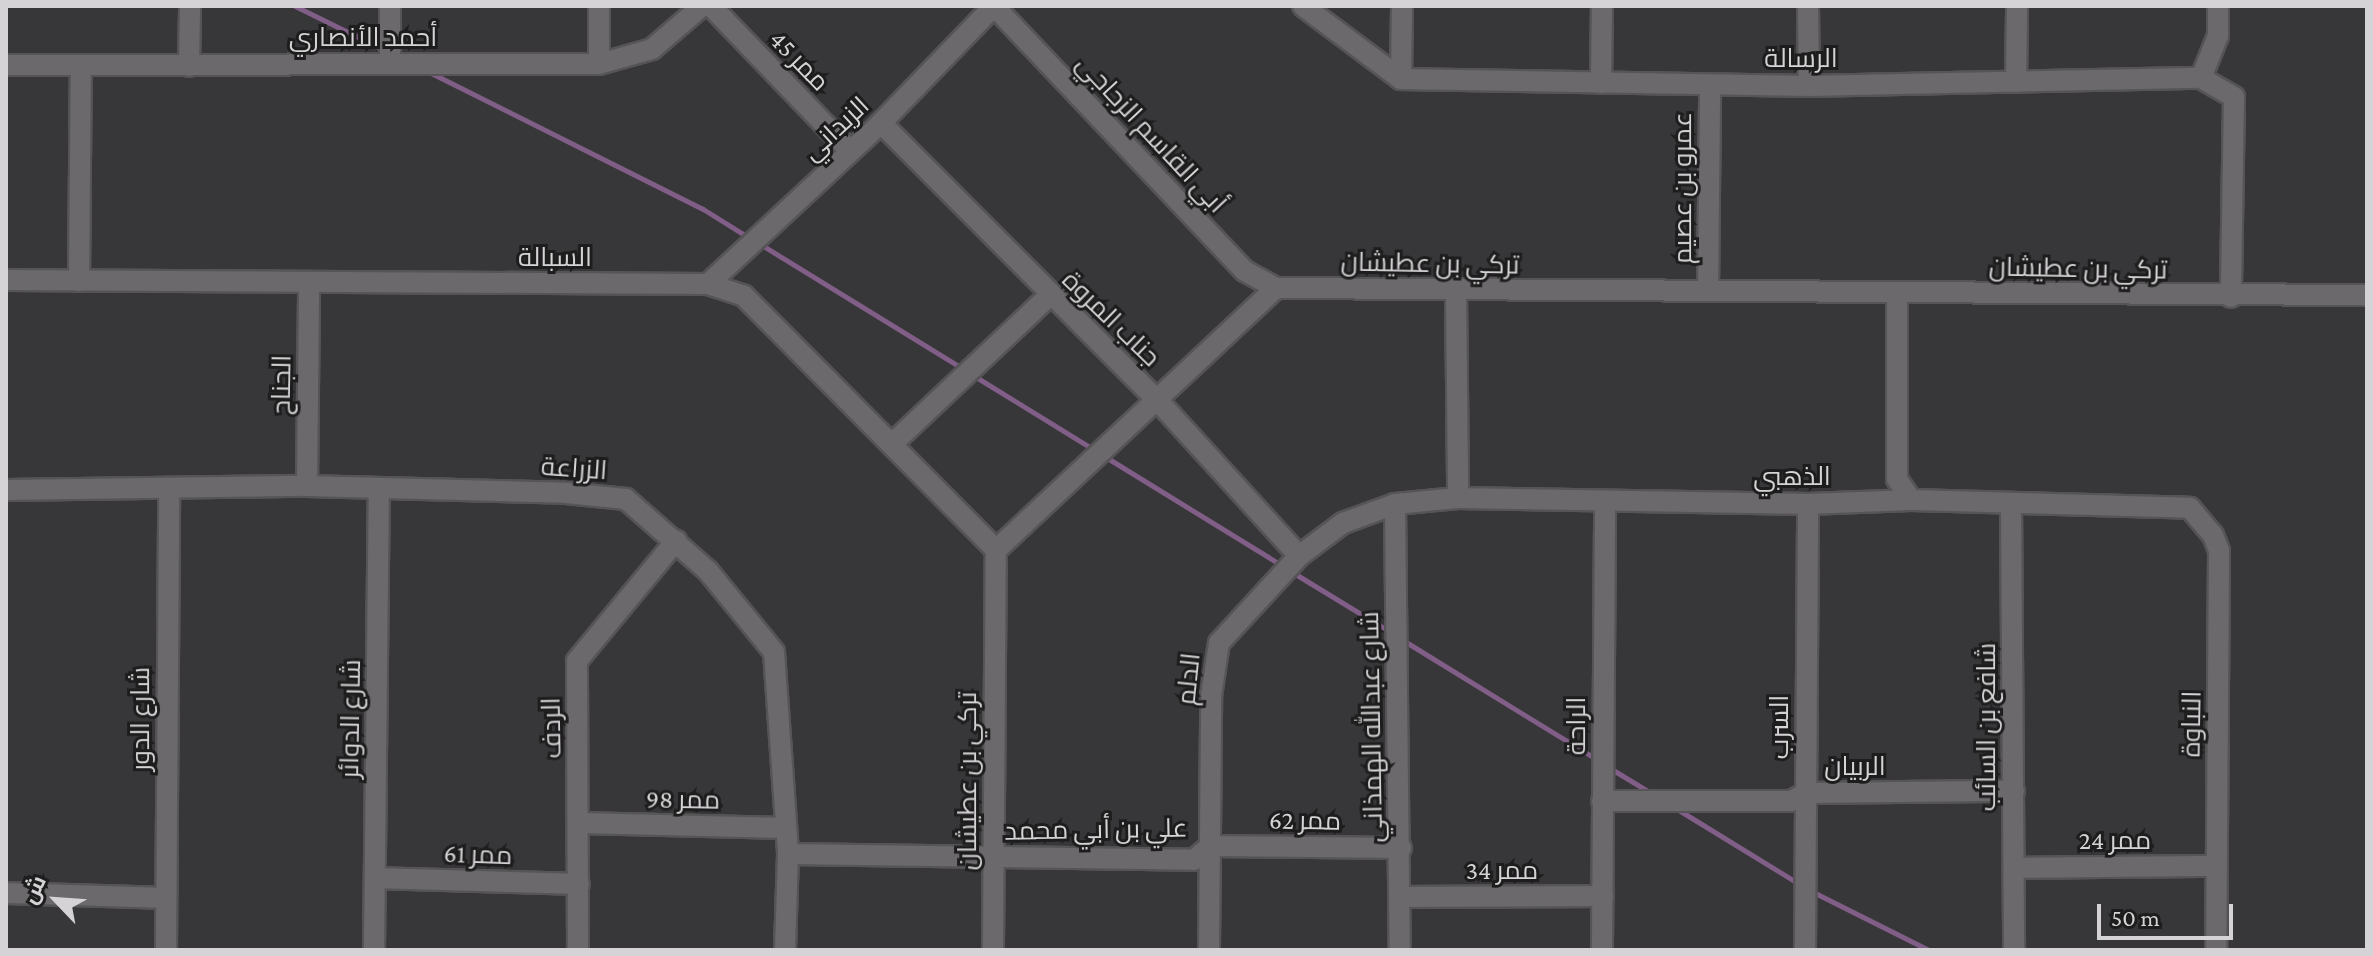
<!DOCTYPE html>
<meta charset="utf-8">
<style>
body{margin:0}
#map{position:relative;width:2373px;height:956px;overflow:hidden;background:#373638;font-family:"Crimson Pro",Cairo,serif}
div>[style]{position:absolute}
.stream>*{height:5px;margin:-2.5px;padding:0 2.5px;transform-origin:2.5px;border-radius:2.5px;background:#815e87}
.roads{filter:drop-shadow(2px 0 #565456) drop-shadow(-2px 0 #565456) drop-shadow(0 2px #565456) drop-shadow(0 -2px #565456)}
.minor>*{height:20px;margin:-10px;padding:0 10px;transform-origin:10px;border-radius:10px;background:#6b696b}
span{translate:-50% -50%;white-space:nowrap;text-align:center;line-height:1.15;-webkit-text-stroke:6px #1e1d1e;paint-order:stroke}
.street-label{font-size:26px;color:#d5d3d5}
.frame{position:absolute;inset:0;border:8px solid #d5d3d5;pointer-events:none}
.north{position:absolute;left:16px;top:860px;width:80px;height:80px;-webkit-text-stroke:6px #1e1d1e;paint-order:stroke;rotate:295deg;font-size:22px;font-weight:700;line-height:32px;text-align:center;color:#d5d3d5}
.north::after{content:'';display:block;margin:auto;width:28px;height:36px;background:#d5d3d5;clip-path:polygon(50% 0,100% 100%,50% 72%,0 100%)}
.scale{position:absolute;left:2097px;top:904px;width:136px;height:36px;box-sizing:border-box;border:4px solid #d5d3d5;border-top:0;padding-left:10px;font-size:24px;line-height:28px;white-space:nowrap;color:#d5d3d5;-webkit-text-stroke:6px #1e1d1e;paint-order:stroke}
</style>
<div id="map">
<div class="stream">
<div style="left:295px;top:6px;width:99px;rotate:26.3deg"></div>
<div style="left:427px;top:71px;width:309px;rotate:26.6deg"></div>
<div style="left:703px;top:209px;width:53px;rotate:31.9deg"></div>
<div style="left:760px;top:244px;width:238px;rotate:31.6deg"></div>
<div style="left:971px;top:374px;width:147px;rotate:31.6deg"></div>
<div style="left:1104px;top:456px;width:210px;rotate:31.6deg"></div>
<div style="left:1292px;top:572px;width:117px;rotate:31.4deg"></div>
<div style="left:1401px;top:639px;width:229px;rotate:31.6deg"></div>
<div style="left:1608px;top:767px;width:50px;rotate:31.2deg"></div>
<div style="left:1677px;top:809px;width:145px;rotate:31.5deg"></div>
<div style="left:1813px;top:892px;width:130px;rotate:26.6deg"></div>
</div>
<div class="roads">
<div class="minor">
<div style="left:711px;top:6px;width:201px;rotate:46.2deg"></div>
<div style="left:994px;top:6px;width:365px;rotate:46.6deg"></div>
<div style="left:1245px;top:271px;width:35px;rotate:29deg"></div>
<div style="left:1303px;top:6px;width:122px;rotate:36.7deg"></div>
<div style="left:1808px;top:6px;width:80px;rotate:89.3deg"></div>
<div style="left:390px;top:64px;width:58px;rotate:-90deg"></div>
<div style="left:599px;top:64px;width:58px;rotate:-90deg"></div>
<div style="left:6px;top:65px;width:593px;rotate:-0.1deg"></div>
<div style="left:599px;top:64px;width:55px;rotate:-15.8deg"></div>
<div style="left:652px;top:49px;width:66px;rotate:-40.7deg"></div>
<div style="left:189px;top:66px;width:60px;rotate:-89deg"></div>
<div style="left:2201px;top:78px;width:38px;rotate:30deg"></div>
<div style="left:2234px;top:97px;width:200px;rotate:90.9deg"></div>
<div style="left:2201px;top:78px;width:45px;rotate:-68deg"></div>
<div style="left:2218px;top:36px;width:30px;rotate:-90deg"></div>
<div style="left:1401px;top:79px;width:408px;rotate:1deg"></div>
<div style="left:1809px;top:86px;width:392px;rotate:-1.2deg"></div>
<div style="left:1401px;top:79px;width:73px;rotate:-89.2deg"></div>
<div style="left:2016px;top:82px;width:76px;rotate:-89.2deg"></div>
<div style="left:1601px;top:83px;width:77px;rotate:-89.3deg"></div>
<div style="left:881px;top:123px;width:394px;rotate:45.1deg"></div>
<div style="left:1159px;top:402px;width:208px;rotate:47.7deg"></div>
<div style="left:6px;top:280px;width:702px;rotate:0.33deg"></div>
<div style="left:708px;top:284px;width:38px;rotate:18deg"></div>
<div style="left:744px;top:296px;width:358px;rotate:45.2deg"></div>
<div style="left:79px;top:281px;width:215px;rotate:-89.5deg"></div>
<div style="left:708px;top:284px;width:236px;rotate:-42.9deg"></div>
<div style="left:881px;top:123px;width:163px;rotate:-46deg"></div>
<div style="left:1456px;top:291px;width:207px;rotate:89.4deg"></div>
<div style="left:1708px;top:291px;width:206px;rotate:-89.4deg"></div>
<div style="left:1897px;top:293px;width:186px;rotate:90deg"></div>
<div style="left:1897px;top:479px;width:25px;rotate:56deg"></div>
<div style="left:893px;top:443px;width:214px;rotate:-43.3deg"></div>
<div style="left:307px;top:486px;width:202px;rotate:-89.4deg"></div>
<div style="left:6px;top:490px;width:301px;rotate:-0.8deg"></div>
<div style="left:307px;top:486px;width:259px;rotate:1.5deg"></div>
<div style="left:566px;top:493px;width:60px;rotate:5.7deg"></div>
<div style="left:626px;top:499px;width:109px;rotate:41.3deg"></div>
<div style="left:708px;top:571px;width:104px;rotate:50.8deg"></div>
<div style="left:774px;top:652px;width:202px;rotate:86deg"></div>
<div style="left:788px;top:854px;width:96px;rotate:91.8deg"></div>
<div style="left:2011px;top:503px;width:447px;rotate:89.6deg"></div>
<div style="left:1395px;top:504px;width:446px;rotate:89.4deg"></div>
<div style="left:1602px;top:801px;width:189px"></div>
<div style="left:1791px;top:801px;width:17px;rotate:-28deg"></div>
<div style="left:1806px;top:793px;width:208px;rotate:-0.6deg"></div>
<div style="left:580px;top:823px;width:205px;rotate:1.4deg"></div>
<div style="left:788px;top:854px;width:406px;rotate:0.8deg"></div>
<div style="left:1194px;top:860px;width:21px;rotate:-41deg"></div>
<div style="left:1210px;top:846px;width:191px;rotate:0.6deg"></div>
<div style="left:2014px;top:868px;width:202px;rotate:-0.6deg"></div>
<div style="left:375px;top:878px;width:204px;rotate:1.7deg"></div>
<div style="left:6px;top:893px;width:160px;rotate:1.8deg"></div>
<div style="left:1401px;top:897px;width:202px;rotate:-0.3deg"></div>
<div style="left:166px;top:950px;width:461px;rotate:-89.6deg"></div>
<div style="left:374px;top:950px;width:462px;rotate:-89.4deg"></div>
<div style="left:578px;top:950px;width:289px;rotate:-90.2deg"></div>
<div style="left:577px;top:661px;width:156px;rotate:-50.5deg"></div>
<div style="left:993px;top:950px;width:400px;rotate:-89.6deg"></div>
<div style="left:996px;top:550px;width:383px;rotate:-43.1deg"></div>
<div style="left:1276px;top:288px;width:1091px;rotate:0.37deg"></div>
<div style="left:1209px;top:950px;width:254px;rotate:-89.5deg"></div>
<div style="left:1211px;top:696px;width:54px;rotate:-81.4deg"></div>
<div style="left:1219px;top:643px;width:118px;rotate:-47.4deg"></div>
<div style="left:1299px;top:556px;width:55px;rotate:-36.9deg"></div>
<div style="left:1343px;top:523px;width:55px;rotate:-20.1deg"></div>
<div style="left:1395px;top:504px;width:63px;rotate:-5.4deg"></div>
<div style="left:1458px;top:498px;width:350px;rotate:1deg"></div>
<div style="left:1808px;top:504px;width:103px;rotate:-2.2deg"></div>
<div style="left:1911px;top:500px;width:279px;rotate:1.6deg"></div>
<div style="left:2190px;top:508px;width:35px;rotate:50deg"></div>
<div style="left:2213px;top:535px;width:17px;rotate:69deg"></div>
<div style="left:2219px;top:551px;width:399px;rotate:90.4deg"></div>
<div style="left:1602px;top:950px;width:448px;rotate:-89.6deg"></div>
<div style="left:1805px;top:950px;width:446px;rotate:-89.6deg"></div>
</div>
</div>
<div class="street-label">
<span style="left:363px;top:38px">أحمد الأنصاري</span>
<span style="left:1801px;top:59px">الرسالة</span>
<span style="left:799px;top:61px;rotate:46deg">ممر 45</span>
<span style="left:836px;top:129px;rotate:-43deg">الزبداني</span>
<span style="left:1151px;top:134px;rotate:47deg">أبي القاسم الزجاجي</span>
<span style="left:1683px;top:188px;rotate:-90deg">عمرو بن عصيم</span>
<span style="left:555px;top:258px">السبالة</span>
<span style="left:1430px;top:264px;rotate:1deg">تركي بن عطيشان</span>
<span style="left:2078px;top:269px;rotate:1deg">تركي بن عطيشان</span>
<span style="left:1111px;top:319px;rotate:44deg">جناب المروة</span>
<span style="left:282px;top:385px;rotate:-89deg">الجناح</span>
<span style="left:574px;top:469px;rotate:4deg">الزراعة</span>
<span style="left:1792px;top:477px">الذهبي</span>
<span style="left:1189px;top:679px;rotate:-84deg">الدلم</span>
<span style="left:141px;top:719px;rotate:-90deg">شارع الدور</span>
<span style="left:351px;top:719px;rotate:-89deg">شارع الدوائر</span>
<span style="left:2192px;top:724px;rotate:-89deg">النباوة</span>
<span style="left:1577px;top:726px;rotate:-90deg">الراحة</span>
<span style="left:1372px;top:727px;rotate:-91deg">شارع عبدالله الهمذاني</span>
<span style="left:1780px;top:727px;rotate:-90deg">السرب</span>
<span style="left:1987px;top:727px;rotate:-90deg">شافع بن السائب</span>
<span style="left:552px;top:728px;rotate:-91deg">الردف</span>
<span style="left:1855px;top:767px">الربيان</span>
<span style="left:968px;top:781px;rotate:-90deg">تركي بن عطيشان</span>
<span style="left:683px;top:800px;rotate:1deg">ممر 98</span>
<span style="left:1305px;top:821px;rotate:1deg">ممر 62</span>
<span style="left:1096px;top:830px;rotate:-1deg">علي بن أبي محمد</span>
<span style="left:2115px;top:841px">ممر 24</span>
<span style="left:478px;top:855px;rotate:2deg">ممر 61</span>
<span style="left:1502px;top:871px">ممر 34</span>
</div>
<div class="frame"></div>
<div class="north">ش</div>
<div class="scale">50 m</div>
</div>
